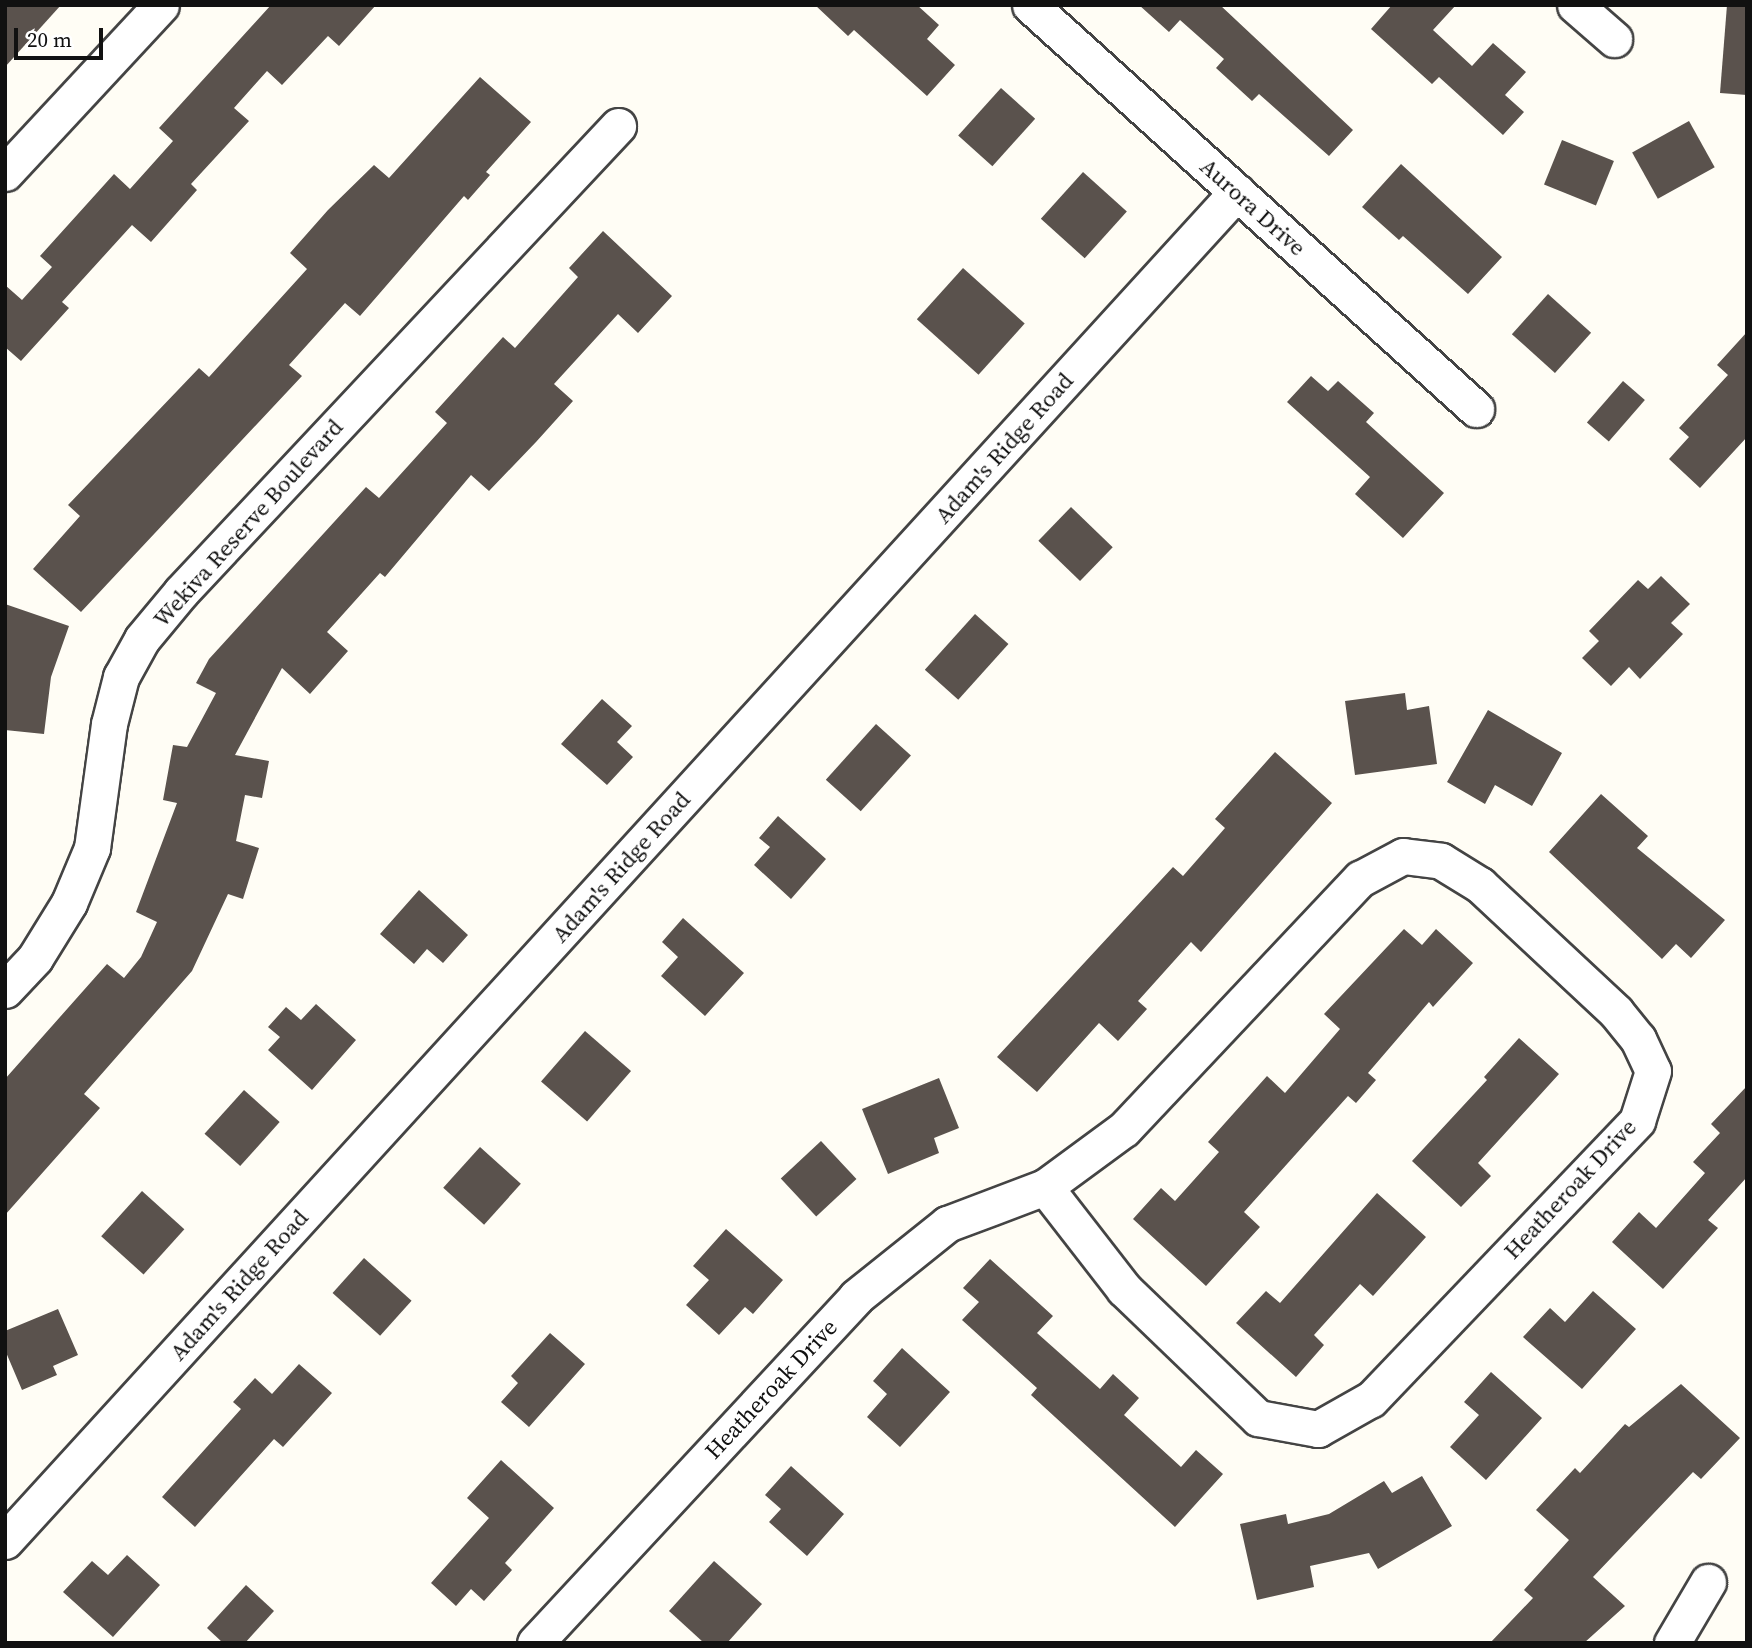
<!DOCTYPE html>
<style>
body{margin:0}
#map{position:relative;width:1752px;height:1648px;overflow:hidden;background:#fffdf5;font-family:"Source Serif 4",serif}
div>[style]{position:absolute}
.building>*{inset:0;background:#5a524d;transform-origin:0 0}
.roads{filter:drop-shadow(2px 0 #444) drop-shadow(-2px 0 #444) drop-shadow(0 2px #444) drop-shadow(0 -2px #444)}
.minor>*{height:35px;margin:-17.5px;padding:0 17.5px;transform-origin:17.5px;border-radius:17.5px;background:#fff}
span{translate:-50% -50%;white-space:nowrap;text-align:center;line-height:1.15;-webkit-text-stroke:7px #fff;paint-order:stroke}
.street-label{font-size:23px;color:#111}
.frame{position:absolute;inset:0;border:7px solid #111;pointer-events:none}
.scale{position:absolute;left:14px;top:28px;width:89px;height:32px;box-sizing:border-box;border:4px solid #111;border-top:0;padding-left:9px;font-size:21px;line-height:24px;white-space:nowrap;color:#111;-webkit-text-stroke:5px #fff;paint-order:stroke}
</style>
<div id="map">
<div class="building">
<div style="clip-path:polygon(5px 5px,61px 5px,5px 67px)"></div>
<div style="clip-path:polygon(271px 5px,376px 5px,339px 46px,328px 36px,282px 85px,267px 71px,234px 108px,249px 121px,191px 184px,197px 190px,151px 242px,132px 225px,62px 302px,69px 308px,21px 361px,5px 347px,5px 285px,22px 300px,52px 267px,40px 256px,114px 174px,130px 189px,173px 141px,159px 128px)"></div>
<div style="clip-path:polygon(815px 5px,917px 5px,939px 25px,927px 39px,955px 65px,927px 96px,854px 30px,848px 36px)"></div>
<div style="clip-path:polygon(1139px 5px,1220px 5px,1353px 130px,1329px 156px,1259px 94px,1252px 101px,1216px 68px,1224px 59px,1180px 20px,1169px 32px)"></div>
<div style="clip-path:polygon(1392px 5px,1456px 5px,1433px 30px,1472px 66px,1493px 43px,1526px 72px,1505px 95px,1524px 112px,1503px 135px,1439px 77px,1432px 84px,1371px 29px)"></div>
<div style="clip-path:polygon(1727px 5px,1747px 5px,1747px 95px,1720px 93px)"></div>
<div style="clip-path:polygon(480px 77px,531px 122px,486px 172px,490px 175px,468px 200px,464px 196px,360px 316px,345px 303px,289px 365px,302px 376px,81px 612px,33px 569px,80px 516px,68px 505px,199px 368px,209px 377px,307px 269px,290px 253px,328px 210px,374px 165px,389px 178px)"></div>
<div style="left:1001px;top:88px;width:46px;height:64px;rotate:42deg"></div>
<div style="left:1689px;top:121px;width:53px;height:65px;rotate:61deg"></div>
<div style="left:1562px;top:140px;width:56px;height:48px;rotate:22deg"></div>
<div style="clip-path:polygon(1401px 164px,1502px 257px,1468px 294px,1403px 236px,1399px 240px,1362px 207px)"></div>
<div style="left:1083px;top:172px;width:59px;height:63px;rotate:42deg"></div>
<div style="clip-path:polygon(603px 231px,672px 296px,638px 333px,618px 314px,554px 384px,573px 401px,536px 442px,489px 491px,471px 475px,385px 577px,380px 573px,327px 632px,348px 651px,310px 694px,282px 668px,235px 755px,269px 761px,262px 798px,245px 795px,236px 841px,259px 848px,243px 899px,228px 894px,192px 971px,84px 1094px,100px 1108px,5px 1215px,5px 1079px,107px 964px,124px 978px,141px 957px,157px 922px,136px 912px,177px 803px,163px 800px,173px 745px,187px 747px,216px 693px,196px 683px,209px 659px,366px 487px,379px 498px,447px 423px,435px 412px,503px 337px,515px 348px,578px 277px,569px 268px)"></div>
<div style="left:963px;top:268px;width:83px;height:69px;rotate:42deg"></div>
<div style="left:1548px;top:294px;width:58px;height:54px;rotate:42deg"></div>
<div style="clip-path:polygon(1747px 332px,1747px 437px,1700px 488px,1669px 459px,1689px 437px,1679px 428px,1728px 375px,1717px 365px)"></div>
<div style="clip-path:polygon(1311px 376px,1328px 391px,1338px 381px,1374px 413px,1366px 422px,1444px 493px,1403px 538px,1355px 494px,1370px 477px,1287px 402px)"></div>
<div style="left:1623px;top:381px;width:29px;height:55px;rotate:41deg"></div>
<div style="left:1071px;top:507px;width:58px;height:47px;rotate:44deg"></div>
<div style="clip-path:polygon(1661px 576px,1690px 604px,1671px 623px,1683px 634px,1640px 679px,1629px 667px,1611px 686px,1582px 658px,1599px 641px,1589px 631px,1638px 580px,1648px 589px)"></div>
<div style="clip-path:polygon(5px 604px,69px 626px,51px 677px,44px 734px,5px 730px)"></div>
<div style="left:975px;top:614px;width:45px;height:75px;rotate:42deg"></div>
<div style="clip-path:polygon(1405px 693px,1407px 710px,1429px 706px,1437px 764px,1355px 775px,1345px 701px)"></div>
<div style="clip-path:polygon(602px 699px,632px 726px,617px 742px,633px 757px,607px 785px,561px 744px)"></div>
<div style="clip-path:polygon(1488px 710px,1562px 753px,1532px 806px,1495px 785px,1485px 804px,1447px 782px)"></div>
<div style="left:876px;top:724px;width:47px;height:75px;rotate:42deg"></div>
<div style="clip-path:polygon(1275px 752px,1332px 803px,1201px 952px,1191px 942px,1138px 1001px,1147px 1009px,1118px 1041px,1099px 1023px,1037px 1092px,997px 1057px,1173px 867px,1183px 876px,1225px 828px,1215px 819px)"></div>
<div style="clip-path:polygon(1601px 794px,1648px 836px,1637px 848px,1725px 920px,1691px 958px,1676px 944px,1662px 959px,1549px 852px)"></div>
<div style="clip-path:polygon(778px 816px,826px 859px,791px 899px,754px 865px,770px 847px,759px 838px)"></div>
<div style="clip-path:polygon(419px 890px,468px 935px,443px 963px,427px 949px,414px 964px,380px 934px)"></div>
<div style="clip-path:polygon(683px 918px,744px 973px,705px 1016px,661px 976px,678px 957px,662px 942px)"></div>
<div style="clip-path:polygon(1404px 929px,1422px 945px,1436px 929px,1473px 963px,1433px 1007px,1429px 1002px,1368px 1073px,1376px 1080px,1356px 1103px,1348px 1096px,1244px 1212px,1260px 1227px,1206px 1286px,1133px 1219px,1161px 1188px,1175px 1201px,1219px 1152px,1208px 1142px,1267px 1076px,1285px 1093px,1340px 1029px,1324px 1014px)"></div>
<div style="clip-path:polygon(316px 1004px,356px 1040px,312px 1090px,268px 1050px,280px 1037px,268px 1027px,286px 1007px,301px 1020px)"></div>
<div style="left:585px;top:1031px;width:61px;height:67px;rotate:41deg"></div>
<div style="clip-path:polygon(1519px 1038px,1559px 1074px,1478px 1163px,1491px 1176px,1461px 1207px,1412px 1161px,1487px 1080px,1484px 1077px)"></div>
<div style="clip-path:polygon(939px 1078px,959px 1128px,934px 1138px,939px 1153px,888px 1174px,862px 1109px)"></div>
<div style="clip-path:polygon(1747px 1086px,1747px 1177px,1708px 1220px,1718px 1228px,1663px 1289px,1612px 1242px,1639px 1212px,1656px 1228px,1705px 1173px,1693px 1162px,1720px 1133px,1711px 1124px)"></div>
<div style="left:244px;top:1090px;width:48px;height:59px;rotate:42deg"></div>
<div style="left:821px;top:1141px;width:52px;height:55px;rotate:47deg"></div>
<div style="left:480px;top:1147px;width:55px;height:55px;rotate:42deg"></div>
<div style="left:142px;top:1191px;width:57px;height:61px;rotate:42deg"></div>
<div style="clip-path:polygon(1377px 1193px,1426px 1237px,1373px 1296px,1360px 1284px,1314px 1335px,1324px 1345px,1296px 1377px,1236px 1323px,1266px 1291px,1280px 1303px)"></div>
<div style="clip-path:polygon(726px 1229px,783px 1280px,753px 1314px,745px 1307px,719px 1335px,686px 1305px,709px 1280px,693px 1266px)"></div>
<div style="left:364px;top:1258px;width:64px;height:47px;rotate:42deg"></div>
<div style="clip-path:polygon(990px 1259px,1053px 1316px,1037px 1333px,1100px 1389px,1113px 1374px,1139px 1398px,1124px 1415px,1181px 1467px,1196px 1450px,1223px 1474px,1175px 1527px,1031px 1395px,1037px 1388px,962px 1320px,979px 1302px,963px 1288px)"></div>
<div style="clip-path:polygon(1593px 1291px,1636px 1329px,1582px 1389px,1523px 1337px,1550px 1308px,1565px 1322px)"></div>
<div style="clip-path:polygon(58px 1309px,78px 1355px,53px 1366px,57px 1375px,22px 1390px,5px 1350px,5px 1331px)"></div>
<div style="clip-path:polygon(550px 1333px,585px 1364px,529px 1427px,501px 1402px,518px 1383px,511px 1376px)"></div>
<div style="clip-path:polygon(902px 1348px,950px 1392px,900px 1447px,867px 1417px,887px 1394px,873px 1381px)"></div>
<div style="clip-path:polygon(299px 1364px,332px 1393px,283px 1447px,274px 1439px,195px 1527px,162px 1497px,241px 1409px,233px 1402px,255px 1378px,272px 1394px)"></div>
<div style="clip-path:polygon(1491px 1372px,1542px 1418px,1486px 1480px,1450px 1447px,1479px 1415px,1464px 1402px)"></div>
<div style="clip-path:polygon(1681px 1384px,1740px 1438px,1701px 1479px,1693px 1472px,1593px 1577px,1625px 1606px,1584px 1643px,1490px 1643px,1533px 1598px,1524px 1590px,1569px 1540px,1536px 1510px,1575px 1468px,1580px 1473px,1625px 1424px,1629px 1427px)"></div>
<div style="clip-path:polygon(501px 1460px,554px 1508px,505px 1563px,512px 1570px,484px 1601px,471px 1589px,456px 1606px,431px 1583px,489px 1518px,467px 1498px)"></div>
<div style="clip-path:polygon(791px 1466px,844px 1514px,807px 1556px,769px 1522px,781px 1509px,765px 1495px)"></div>
<div style="clip-path:polygon(1422px 1476px,1452px 1526px,1378px 1569px,1369px 1553px,1310px 1566px,1314px 1587px,1257px 1600px,1240px 1524px,1286px 1514px,1288px 1524px,1329px 1514px,1384px 1481px,1392px 1493px)"></div>
<div style="clip-path:polygon(127px 1555px,160px 1585px,113px 1637px,63px 1592px,92px 1561px,108px 1575px)"></div>
<div style="clip-path:polygon(714px 1561px,762px 1604px,727px 1643px,704px 1643px,669px 1611px)"></div>
<div style="clip-path:polygon(246px 1585px,274px 1611px,245px 1643px,223px 1643px,207px 1628px)"></div>
</div>
<div class="roads">
<div class="minor">
<div style="left:1030px;top:5px;width:602px;rotate:42.17deg"></div>
<div style="left:1575px;top:5px;width:52px;rotate:41.1deg"></div>
<div style="left:5px;top:173px;width:229px;rotate:-47.1deg"></div>
<div style="left:5px;top:990px;width:44px;rotate:-46.8deg"></div>
<div style="left:35px;top:958px;width:65px;rotate:-58.3deg"></div>
<div style="left:69px;top:903px;width:60px;rotate:-67.3deg"></div>
<div style="left:92px;top:848px;width:125px;rotate:-82.2deg"></div>
<div style="left:109px;top:724px;width:49px;rotate:-75.7deg"></div>
<div style="left:121px;top:677px;width:43px;rotate:-61.1deg"></div>
<div style="left:142px;top:639px;width:61px;rotate:-50.3deg"></div>
<div style="left:181px;top:592px;width:639px;rotate:-46.84deg"></div>
<div style="left:5px;top:1541px;width:1827px;rotate:-47.6deg"></div>
<div style="left:535px;top:1643px;width:472px;rotate:-47.1deg"></div>
<div style="left:856px;top:1297px;width:117px;rotate:-38.7deg"></div>
<div style="left:947px;top:1224px;width:105px;rotate:-20.7deg"></div>
<div style="left:1045px;top:1187px;width:98px;rotate:-36.3deg"></div>
<div style="left:1124px;top:1129px;width:344px;rotate:-46.7deg"></div>
<div style="left:1360px;top:879px;width:49px;rotate:-28.1deg"></div>
<div style="left:1403px;top:856px;width:38px;rotate:7deg"></div>
<div style="left:1441px;top:861px;width:46px;rotate:31.6deg"></div>
<div style="left:1480px;top:885px;width:186px;rotate:43deg"></div>
<div style="left:1616px;top:1012px;width:35px;rotate:51deg"></div>
<div style="left:1638px;top:1039px;width:35px;rotate:65deg"></div>
<div style="left:1653px;top:1071px;width:52px;rotate:107.7deg"></div>
<div style="left:1637px;top:1121px;width:385px;rotate:133.7deg"></div>
<div style="left:1371px;top:1399px;width:61px;rotate:150.5deg"></div>
<div style="left:1318px;top:1429px;width:61px;rotate:-169.6deg"></div>
<div style="left:1258px;top:1418px;width:186px;rotate:-136.1deg"></div>
<div style="left:1124px;top:1289px;width:129px;rotate:-127.8deg"></div>
<div style="left:1672px;top:1643px;width:71px;rotate:-59.5deg"></div>
</div>
</div>
<div class="street-label">
<span style="left:1253px;top:207px;rotate:42deg">Aurora Drive</span>
<span style="left:1004px;top:448px;rotate:-48deg">Adam's Ridge Road</span>
<span style="left:248px;top:523px;rotate:-48deg">Wekiva Reserve Boulevard</span>
<span style="left:621px;top:867px;rotate:-48deg">Adam's Ridge Road</span>
<span style="left:1570px;top:1189px;rotate:-47deg">Heatheroak Drive</span>
<span style="left:239px;top:1285px;rotate:-48deg">Adam's Ridge Road</span>
<span style="left:771px;top:1389px;rotate:-47deg">Heatheroak Drive</span>
</div>
<div class="frame"></div>
<div class="scale">20 m</div>
</div>
